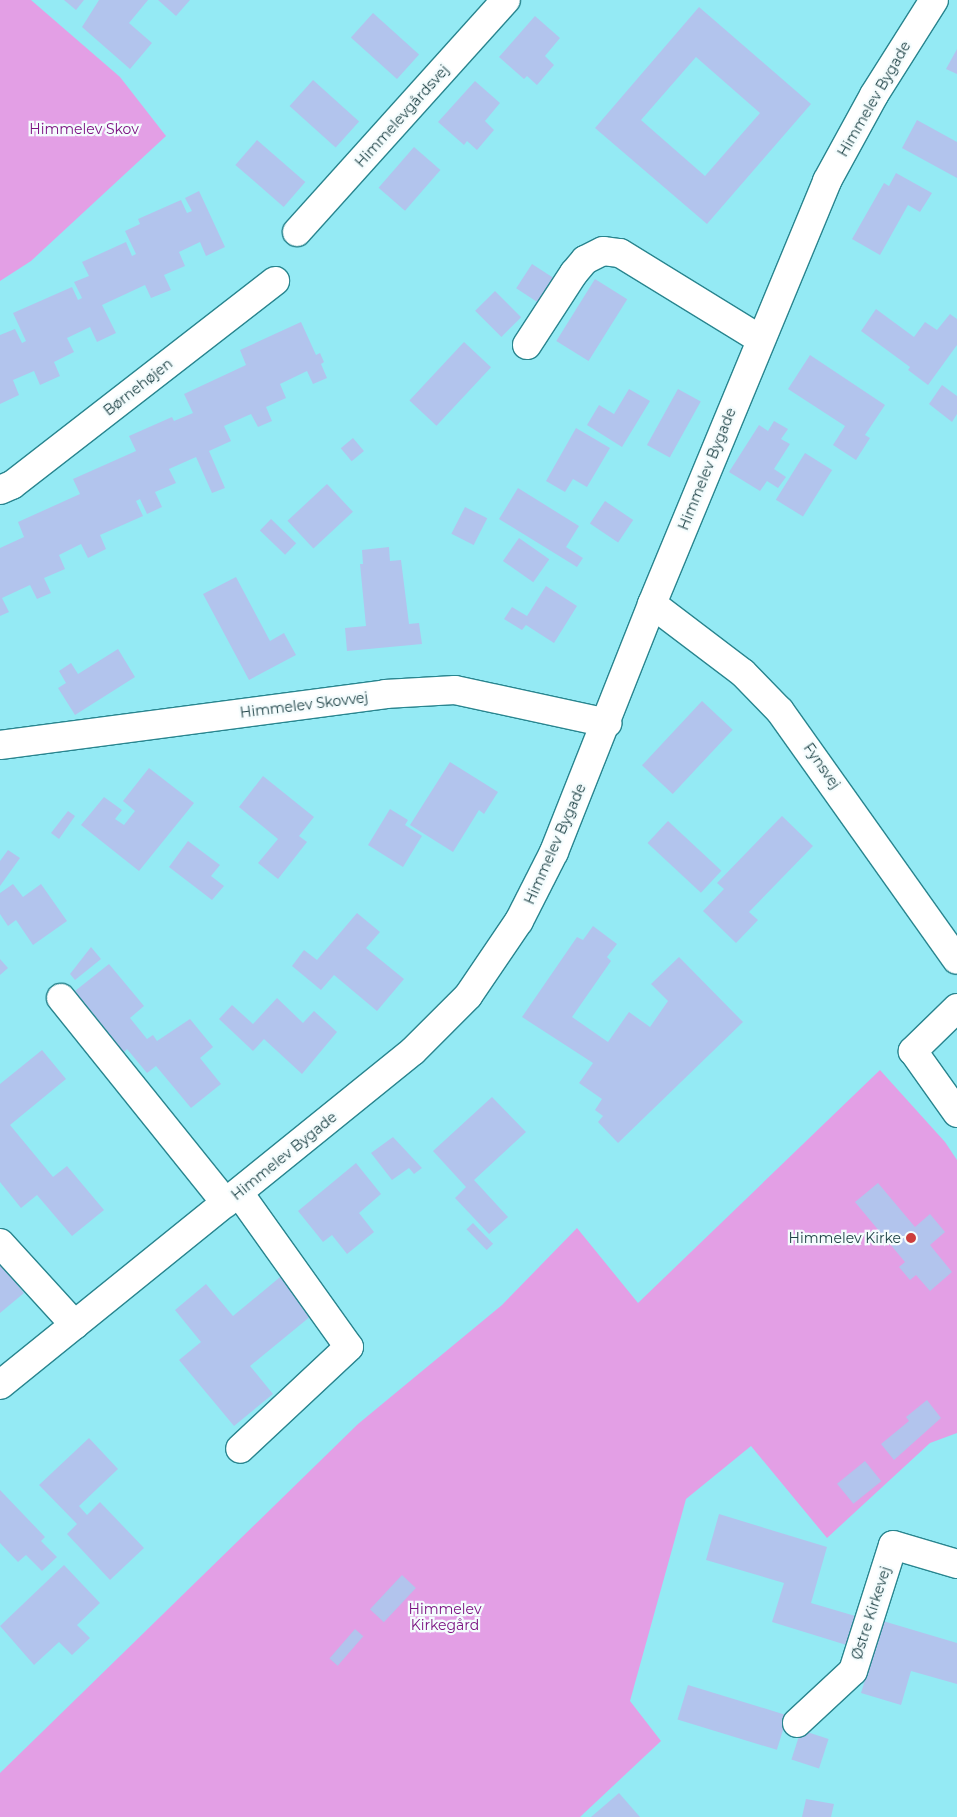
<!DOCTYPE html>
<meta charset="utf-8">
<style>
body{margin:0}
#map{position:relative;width:957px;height:1817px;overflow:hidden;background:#94eaf4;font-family:Montserrat,sans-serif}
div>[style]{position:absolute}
.green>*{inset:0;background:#e39fe5}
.building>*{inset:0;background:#b2c4ed;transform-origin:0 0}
.roads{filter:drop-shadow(1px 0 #29858f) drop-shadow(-1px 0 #29858f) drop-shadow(0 1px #29858f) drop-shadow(0 -1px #29858f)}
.minor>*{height:28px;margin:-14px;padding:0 14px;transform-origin:14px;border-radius:14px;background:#fff}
.dots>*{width:14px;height:14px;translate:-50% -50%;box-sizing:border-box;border:2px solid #f4fcfd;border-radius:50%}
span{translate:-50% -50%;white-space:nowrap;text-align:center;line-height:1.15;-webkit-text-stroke:4.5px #f4fcfd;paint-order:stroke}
.street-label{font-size:14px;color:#1d4145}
.park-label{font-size:14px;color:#7b1181}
.poi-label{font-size:14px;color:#1d4145}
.right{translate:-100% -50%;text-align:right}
</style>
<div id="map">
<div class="green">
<div style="clip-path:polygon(0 0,31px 0,120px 77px,166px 136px,31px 261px,0 281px)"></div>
<div style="clip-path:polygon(880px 1070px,945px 1142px,957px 1160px,957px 1433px,930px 1443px,827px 1538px,751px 1446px,686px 1499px,630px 1701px,661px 1741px,580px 1817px,0 1817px,0 1773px,358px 1424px,502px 1305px,577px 1228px,638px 1303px)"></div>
</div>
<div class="building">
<div style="clip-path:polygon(64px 0,84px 0,76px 10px)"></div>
<div style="clip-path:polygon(99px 0,148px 0,129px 23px,152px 43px,130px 69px,82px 27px)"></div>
<div style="clip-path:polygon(158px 0,190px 0,176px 16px)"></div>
<div style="clip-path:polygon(evenodd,699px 7px,811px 104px,707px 224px,595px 128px,699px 7px,696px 57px,760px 113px,705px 176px,641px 120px,696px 57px)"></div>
<div style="left:373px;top:13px;width:62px;height:33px;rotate:42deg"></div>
<div style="clip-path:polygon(535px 16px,560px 38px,545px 56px,554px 65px,537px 85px,527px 76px,524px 79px,499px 57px)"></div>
<div style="clip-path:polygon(957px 49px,957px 74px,946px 69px)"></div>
<div style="left:313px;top:80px;width:62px;height:35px;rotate:42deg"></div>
<div style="clip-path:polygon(475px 81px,500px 103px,485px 121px,494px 130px,477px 150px,467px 141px,464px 145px,438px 122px)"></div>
<div style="clip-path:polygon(917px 120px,957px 142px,957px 178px,902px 148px)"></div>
<div style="left:257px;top:140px;width:64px;height:33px;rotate:41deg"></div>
<div style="left:414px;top:147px;width:35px;height:54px;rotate:41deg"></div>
<div style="clip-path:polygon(896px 173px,932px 193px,920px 212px,908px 205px,880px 255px,852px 239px,884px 183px,889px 186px)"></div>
<div style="clip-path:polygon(199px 191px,225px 247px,206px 256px,200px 242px,179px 252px,185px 266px,164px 275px,171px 290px,151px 298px,145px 285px,102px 305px,116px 333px,97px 342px,90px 327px,67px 338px,74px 352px,54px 362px,60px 376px,40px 385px,34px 371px,13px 380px,19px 395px,0 404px,0 335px,15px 329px,22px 343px,26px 341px,13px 313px,72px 287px,78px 300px,82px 298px,74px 282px,89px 276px,82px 262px,126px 242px,132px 256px,136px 254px,125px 231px,140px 224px,138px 219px,181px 200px,187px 213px,192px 211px,185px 198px)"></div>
<div style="left:532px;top:264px;width:35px;height:29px;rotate:33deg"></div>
<div style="left:595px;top:279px;width:38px;height:73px;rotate:32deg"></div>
<div style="left:495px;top:291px;width:37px;height:28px;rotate:45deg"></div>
<div style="clip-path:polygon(876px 309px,914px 337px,925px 322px,937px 330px,950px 314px,957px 319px,957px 345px,928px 385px,908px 370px,910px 367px,861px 331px)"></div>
<div style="clip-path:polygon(301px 322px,316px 355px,320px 353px,324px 362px,321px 364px,327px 378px,313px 384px,307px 371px,280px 384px,286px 398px,266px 407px,272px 421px,258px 427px,251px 414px,224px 426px,231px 441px,209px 451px,225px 488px,212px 493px,196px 457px,169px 469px,176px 483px,155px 492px,162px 507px,147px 514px,140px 499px,136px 501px,143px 516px,100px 535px,106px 549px,88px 558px,81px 544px,59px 555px,65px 569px,44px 578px,51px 593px,37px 599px,30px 585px,2px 598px,9px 612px,0 616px,0 548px,24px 537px,18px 522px,80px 494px,73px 479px,136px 451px,129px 436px,172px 417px,174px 421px,193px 413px,184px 394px,246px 365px,240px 350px)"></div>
<div style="left:464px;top:342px;width:37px;height:80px;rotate:43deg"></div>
<div style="clip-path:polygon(810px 355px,885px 405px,865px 435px,870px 438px,856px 460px,833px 445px,845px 426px,788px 389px)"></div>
<div style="clip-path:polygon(942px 385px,957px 396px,957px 414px,952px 422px,929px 404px)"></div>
<div style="clip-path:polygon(629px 389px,650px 401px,622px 447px,587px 425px,599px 405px,614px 414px)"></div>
<div style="left:678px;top:389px;width:26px;height:64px;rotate:29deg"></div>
<div style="clip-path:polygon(774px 421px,788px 429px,781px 439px,790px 444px,774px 469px,786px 477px,778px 488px,767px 481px,760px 491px,729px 472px,759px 425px,768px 431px)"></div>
<div style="clip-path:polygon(576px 428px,610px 448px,587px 487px,573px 479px,565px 492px,546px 481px)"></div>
<div style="left:353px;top:438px;width:17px;height:16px;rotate:50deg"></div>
<div style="left:805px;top:453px;width:32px;height:55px;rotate:32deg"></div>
<div style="left:327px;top:484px;width:38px;height:54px;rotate:47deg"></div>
<div style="clip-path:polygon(518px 488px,579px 526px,566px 547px,583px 558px,577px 567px,499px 519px)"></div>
<div style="left:605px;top:501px;width:34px;height:27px;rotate:34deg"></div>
<div style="left:465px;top:507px;width:25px;height:30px;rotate:27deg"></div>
<div style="left:271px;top:519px;width:35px;height:16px;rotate:44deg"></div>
<div style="left:519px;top:538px;width:37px;height:28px;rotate:35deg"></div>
<div style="clip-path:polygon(389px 547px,390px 561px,401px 560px,409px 624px,419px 623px,422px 644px,347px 651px,345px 628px,366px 626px,360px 564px,363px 564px,362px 550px)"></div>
<div style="clip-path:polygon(236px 577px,270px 641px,284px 633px,296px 655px,249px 680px,203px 594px)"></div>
<div style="clip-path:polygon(546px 586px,577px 606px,554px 643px,526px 625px,522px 630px,504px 619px,512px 607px,527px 616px)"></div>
<div style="clip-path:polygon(118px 649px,135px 677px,75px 715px,58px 688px,66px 683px,59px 671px,71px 663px,78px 674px)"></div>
<div style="left:702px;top:701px;width:42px;height:88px;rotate:43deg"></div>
<div style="clip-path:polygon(450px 762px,498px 792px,484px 814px,479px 810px,453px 852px,410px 825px)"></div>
<div style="clip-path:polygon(149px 768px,194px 803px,139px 871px,81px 825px,104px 797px,122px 810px,115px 819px,124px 825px,135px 811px,123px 801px)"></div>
<div style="clip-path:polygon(263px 776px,314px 817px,299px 836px,307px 842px,278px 879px,258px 863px,278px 839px,239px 807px)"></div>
<div style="clip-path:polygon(390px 809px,408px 820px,405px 825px,422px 836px,403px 867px,368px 845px)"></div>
<div style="clip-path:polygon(68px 811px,75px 816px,59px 839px,51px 833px)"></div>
<div style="clip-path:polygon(782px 816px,813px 846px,749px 912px,758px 920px,736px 943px,703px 911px,724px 889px,717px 883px)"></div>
<div style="left:668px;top:821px;width:73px;height:30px;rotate:43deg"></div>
<div style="clip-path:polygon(188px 841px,220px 865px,211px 876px,224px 886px,212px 900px,169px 867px)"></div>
<div style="clip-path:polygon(8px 850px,20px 858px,0 886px,0 861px)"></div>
<div style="clip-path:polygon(13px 884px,23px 897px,41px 884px,67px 921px,33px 945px,16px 920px,8px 926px,0 914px,0 893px)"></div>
<div style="clip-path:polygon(357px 913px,380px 932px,366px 948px,404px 979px,377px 1011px,334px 975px,321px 990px,292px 966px,304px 950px,317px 960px)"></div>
<div style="clip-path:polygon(593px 926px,617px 944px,607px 957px,611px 961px,572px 1017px,608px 1042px,629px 1012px,650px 1027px,668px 1001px,651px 984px,679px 957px,743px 1022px,618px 1143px,598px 1122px,603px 1116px,595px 1110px,602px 1099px,579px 1083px,593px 1063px,522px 1017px,577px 937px,583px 940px)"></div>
<div style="clip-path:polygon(91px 947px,101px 959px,75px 980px,70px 974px)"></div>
<div style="clip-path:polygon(0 959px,8px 968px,0 975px)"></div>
<div style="clip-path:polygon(109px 964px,144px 1006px,130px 1018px,147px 1039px,153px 1035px,157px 1041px,190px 1019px,213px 1047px,200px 1058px,221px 1084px,191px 1108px,156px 1066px,147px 1073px,127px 1049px,115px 1062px,99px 1042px,109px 1034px,75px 991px)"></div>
<div style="clip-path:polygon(277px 998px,303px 1023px,314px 1011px,337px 1032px,302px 1074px,264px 1039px,253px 1051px,219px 1019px,232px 1005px,253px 1024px)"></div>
<div style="clip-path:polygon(42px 1050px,66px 1079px,10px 1125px,53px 1177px,67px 1166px,104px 1210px,72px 1236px,37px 1195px,21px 1208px,0 1182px,0 1084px)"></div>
<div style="clip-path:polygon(492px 1097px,526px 1132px,474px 1180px,508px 1217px,489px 1234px,455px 1198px,466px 1187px,433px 1151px)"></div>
<div style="clip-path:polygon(393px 1137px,422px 1168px,414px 1174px,409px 1168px,392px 1180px,371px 1153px)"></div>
<div style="clip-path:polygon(356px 1163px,381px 1194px,359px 1213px,374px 1232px,347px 1254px,332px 1235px,323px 1242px,298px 1211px)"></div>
<div style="clip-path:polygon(878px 1183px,915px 1227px,930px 1214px,945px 1232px,930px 1245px,952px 1272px,930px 1291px,916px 1275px,910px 1280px,899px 1267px,905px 1262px,855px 1202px)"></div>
<div style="left:473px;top:1223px;width:29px;height:9px;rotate:46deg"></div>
<div style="clip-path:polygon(0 1263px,24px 1293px,0 1313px)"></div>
<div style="clip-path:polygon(285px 1273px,317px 1311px,250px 1366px,273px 1394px,234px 1426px,179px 1360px,201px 1342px,175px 1310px,206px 1284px,233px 1316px)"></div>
<div style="clip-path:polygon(927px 1400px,941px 1418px,894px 1460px,881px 1444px,909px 1421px,906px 1417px)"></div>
<div style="clip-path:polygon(89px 1438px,118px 1469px,79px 1506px,87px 1515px,100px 1502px,144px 1548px,110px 1580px,67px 1534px,77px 1524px,39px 1485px)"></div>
<div style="left:865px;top:1461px;width:26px;height:36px;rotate:51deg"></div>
<div style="clip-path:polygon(0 1490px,45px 1537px,41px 1541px,57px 1557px,42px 1571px,26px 1555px,18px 1562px,0 1543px)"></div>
<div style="clip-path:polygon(719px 1514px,827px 1547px,811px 1603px,862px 1618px,853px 1647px,772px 1622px,784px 1583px,706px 1560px)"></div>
<div style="clip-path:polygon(64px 1565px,100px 1603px,77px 1625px,90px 1638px,72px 1655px,59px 1642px,34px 1665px,0 1626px)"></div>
<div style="left:402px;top:1575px;width:19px;height:47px;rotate:43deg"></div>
<div style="clip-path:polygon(883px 1621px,957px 1643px,957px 1684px,911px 1671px,901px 1705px,861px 1693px)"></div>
<div style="left:355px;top:1629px;width:11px;height:39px;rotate:41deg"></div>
<div style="left:688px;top:1685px;width:104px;height:36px;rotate:17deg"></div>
<div style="left:801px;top:1730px;width:29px;height:31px;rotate:18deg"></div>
<div style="clip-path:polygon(619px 1793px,640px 1817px,591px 1817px)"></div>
<div style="clip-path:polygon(806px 1799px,834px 1804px,831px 1817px,802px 1817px)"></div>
</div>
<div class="roads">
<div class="minor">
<div style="left:297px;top:232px;width:312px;rotate:-48deg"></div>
<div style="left:527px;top:345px;width:86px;rotate:-56.9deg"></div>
<div style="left:574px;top:273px;width:17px;rotate:-50deg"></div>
<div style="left:585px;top:260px;width:20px;rotate:-27deg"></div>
<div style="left:603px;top:251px;width:17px;rotate:7deg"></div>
<div style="left:620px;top:253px;width:164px;rotate:31.6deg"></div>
<div style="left:0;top:490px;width:13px;rotate:-23deg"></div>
<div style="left:12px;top:485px;width:333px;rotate:-37.8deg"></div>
<div style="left:652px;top:604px;width:114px;rotate:37.2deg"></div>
<div style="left:743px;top:673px;width:53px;rotate:45.8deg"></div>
<div style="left:780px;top:711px;width:305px;rotate:54.6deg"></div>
<div style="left:0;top:745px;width:388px;rotate:-7.5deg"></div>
<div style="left:385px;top:694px;width:70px;rotate:-3.3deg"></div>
<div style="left:455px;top:690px;width:156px;rotate:12.2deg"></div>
<div style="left:61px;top:998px;width:263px;rotate:51.2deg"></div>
<div style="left:957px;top:1008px;width:62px;rotate:135.7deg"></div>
<div style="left:913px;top:1051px;width:76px;rotate:54.6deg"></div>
<div style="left:239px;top:1193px;width:189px;rotate:54.5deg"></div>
<div style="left:349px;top:1347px;width:149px;rotate:136.9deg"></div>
<div style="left:0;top:1243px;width:111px;rotate:47.6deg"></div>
<div style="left:0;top:1385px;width:531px;rotate:-38.96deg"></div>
<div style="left:413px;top:1051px;width:78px;rotate:-45deg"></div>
<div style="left:468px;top:996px;width:91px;rotate:-55.8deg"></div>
<div style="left:519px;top:921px;width:77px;rotate:-63.1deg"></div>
<div style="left:554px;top:852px;width:267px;rotate:-68.4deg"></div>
<div style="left:652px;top:604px;width:458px;rotate:-67.5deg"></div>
<div style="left:827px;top:181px;width:98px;rotate:-61.3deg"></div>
<div style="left:874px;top:95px;width:112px;rotate:-57.7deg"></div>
<div style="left:797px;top:1723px;width:76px;rotate:-42.9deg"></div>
<div style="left:853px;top:1671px;width:132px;rotate:-72.4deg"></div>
<div style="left:893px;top:1545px;width:67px;rotate:16.5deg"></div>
</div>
</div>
<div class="dots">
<div style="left:911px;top:1238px;background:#cd3e3c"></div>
</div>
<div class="street-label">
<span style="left:874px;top:99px;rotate:-60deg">Himmelev Bygade</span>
<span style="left:402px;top:116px;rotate:-48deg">Himmelevgårdsvej</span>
<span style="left:138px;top:387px;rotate:-38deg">Børnehøjen</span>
<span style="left:707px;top:469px;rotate:-68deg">Himmelev Bygade</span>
<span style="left:304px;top:705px;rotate:-7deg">Himmelev Skovvej</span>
<span style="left:822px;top:766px;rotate:55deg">Fynsvej</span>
<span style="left:555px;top:844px;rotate:-66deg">Himmelev Bygade</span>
<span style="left:284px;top:1156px;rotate:-39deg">Himmelev Bygade</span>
<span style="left:871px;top:1613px;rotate:-72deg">Østre Kirkevej</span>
</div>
<div class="park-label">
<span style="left:84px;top:129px">Himmelev Skov</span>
<span style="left:445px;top:1617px">Himmelev<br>Kirkegård</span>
</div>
<div class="poi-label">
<span class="right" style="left:901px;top:1238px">Himmelev Kirke</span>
</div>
</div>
